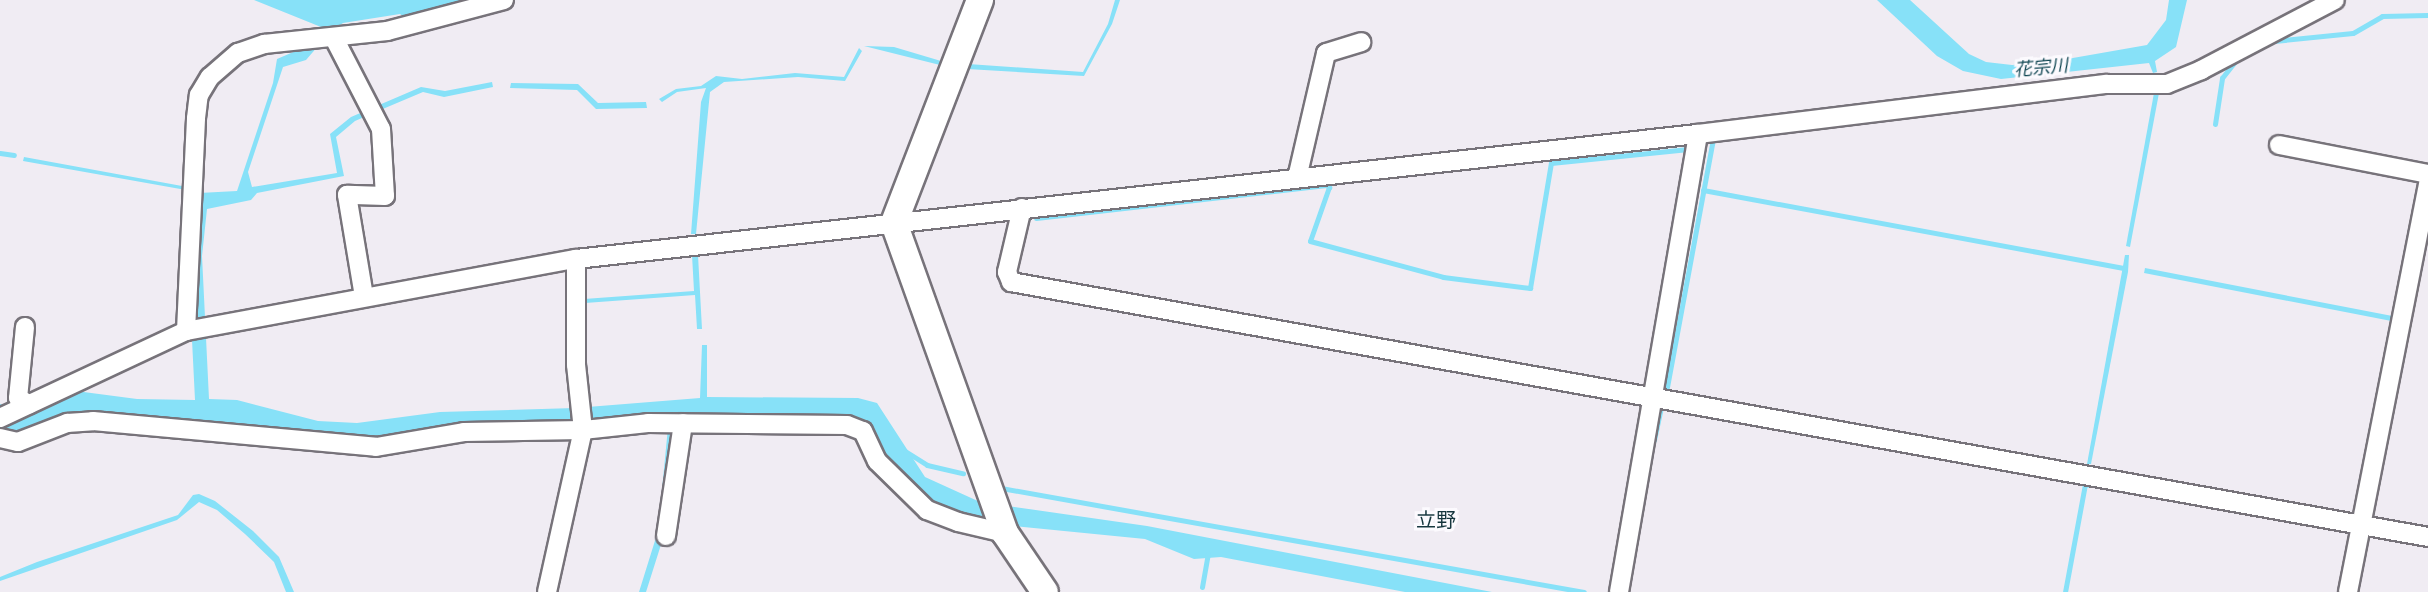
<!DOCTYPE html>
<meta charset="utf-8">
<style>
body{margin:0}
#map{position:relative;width:2428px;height:592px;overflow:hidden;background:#f0ecf3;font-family:Quicksand,"Noto Sans JP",sans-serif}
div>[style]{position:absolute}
.water>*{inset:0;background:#87e1f8;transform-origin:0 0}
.stream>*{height:5px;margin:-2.5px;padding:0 2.5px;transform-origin:2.5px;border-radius:2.5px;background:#87e1f8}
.roads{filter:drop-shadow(2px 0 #77737a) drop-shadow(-2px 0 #77737a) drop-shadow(0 2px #77737a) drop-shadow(0 -2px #77737a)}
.street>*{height:18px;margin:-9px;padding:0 9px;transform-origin:9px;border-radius:9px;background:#fff}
.secondary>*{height:26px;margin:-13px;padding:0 13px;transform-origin:13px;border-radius:13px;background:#fff}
span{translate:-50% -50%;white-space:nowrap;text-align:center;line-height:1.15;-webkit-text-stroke:6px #fcfafe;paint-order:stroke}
.water-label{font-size:18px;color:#104652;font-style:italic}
.quarter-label{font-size:20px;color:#16363e}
</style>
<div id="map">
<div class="water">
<div style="clip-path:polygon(254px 0,475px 0,407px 19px,400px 14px,343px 23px,331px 31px,306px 60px,283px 67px,248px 172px,252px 187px,337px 173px,330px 134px,351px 117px,421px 87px,445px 91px,492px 82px,493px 87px,444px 97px,423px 92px,378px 111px,355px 121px,336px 137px,344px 176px,257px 193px,251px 200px,207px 209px,202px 256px,209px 399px,237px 400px,318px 421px,357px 423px,440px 412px,575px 408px,700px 398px,702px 345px,707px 345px,707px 397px,858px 398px,877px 403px,925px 477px,980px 502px,1147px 526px,1492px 592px,1405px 592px,1221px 557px,1194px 559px,1145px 539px,1014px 526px,948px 512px,927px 503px,883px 460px,869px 428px,677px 417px,665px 532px,646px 592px,639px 592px,658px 531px,669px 417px,376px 441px,212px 422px,99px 417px,20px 432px,0 429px,0 404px,12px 406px,76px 391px,137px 399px,195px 400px,192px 340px,197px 213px,186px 190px,23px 161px,24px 157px,182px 186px,199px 193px,237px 191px,273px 83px,277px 59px,305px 47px,321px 27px)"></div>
<div style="clip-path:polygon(1115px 0,1120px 0,1112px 24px,1084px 76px,967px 69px,968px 64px,1083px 72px,1108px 24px)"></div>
<div style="clip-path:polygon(1877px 0,1910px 0,1969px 54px,1986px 62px,2012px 65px,2050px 62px,2147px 45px,2166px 20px,2169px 0,2187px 0,2176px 47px,2155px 61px,2157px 72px,2153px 73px,2149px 63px,2001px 79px,1963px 71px,1937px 56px)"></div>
<div style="clip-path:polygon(864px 46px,894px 47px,941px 61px,940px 65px)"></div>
<div style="clip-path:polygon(859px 48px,862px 51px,845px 81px,798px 77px,724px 82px,710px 92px,696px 234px,691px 234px,701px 102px,706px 88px,677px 92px,662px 102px,659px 99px,676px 89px,701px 86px,716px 76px,742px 79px,795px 73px,844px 77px)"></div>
<div style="clip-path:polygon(511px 83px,578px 84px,598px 103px,646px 102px,647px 108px,596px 109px,577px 90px,510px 88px)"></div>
<div style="clip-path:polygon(2154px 93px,2159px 93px,2130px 247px,2126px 246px)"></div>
<div style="clip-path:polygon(692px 255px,698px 255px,702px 329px,697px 329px,695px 295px,585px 303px,584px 299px,694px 291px)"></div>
<div style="clip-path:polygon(2125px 255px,2129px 255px,2128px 272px,2091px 464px,2087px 464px)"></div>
<div style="left:2145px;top:268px;width:252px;height:5px;rotate:11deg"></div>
<div style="clip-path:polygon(199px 494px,215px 501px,253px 531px,279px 557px,294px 592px,286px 592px,274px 562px,245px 534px,217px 510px,199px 502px,177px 520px,0 581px,0 577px,37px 562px,178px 515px,193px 495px)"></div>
</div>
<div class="stream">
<div style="left:2274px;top:41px;width:79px;rotate:-5.8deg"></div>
<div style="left:2353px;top:33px;width:34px;rotate:-30deg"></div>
<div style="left:2382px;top:16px;width:46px;rotate:-1.2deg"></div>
<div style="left:2215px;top:124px;width:47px;rotate:-81.3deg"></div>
<div style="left:2222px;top:78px;width:23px;rotate:-52deg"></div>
<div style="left:0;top:153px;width:14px;rotate:8deg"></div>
<div style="left:1703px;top:190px;width:429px;rotate:10.5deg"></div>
<div style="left:1036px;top:218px;width:292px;rotate:-6.5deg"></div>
<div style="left:1326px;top:185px;width:4px;rotate:34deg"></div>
<div style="left:1329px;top:187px;width:57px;rotate:109.4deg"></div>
<div style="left:1310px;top:241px;width:138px;rotate:15.1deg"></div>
<div style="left:1443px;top:277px;width:88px;rotate:7.2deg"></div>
<div style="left:1530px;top:288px;width:127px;rotate:-80.5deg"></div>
<div style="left:1551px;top:163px;width:138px;rotate:-5.8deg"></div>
<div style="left:1667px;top:387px;width:251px;rotate:-79.5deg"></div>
<div style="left:1654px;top:440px;width:38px;rotate:-78deg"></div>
<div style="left:905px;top:451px;width:26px;rotate:32deg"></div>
<div style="left:927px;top:465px;width:37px;rotate:13deg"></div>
<div style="left:999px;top:483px;width:5px;rotate:68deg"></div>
<div style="left:1001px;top:488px;width:592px;rotate:10.11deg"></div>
<div style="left:1202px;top:587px;width:34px;rotate:-80deg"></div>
<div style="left:2065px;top:592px;width:110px;rotate:-79.5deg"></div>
<div style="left:2085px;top:484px;width:5px;rotate:11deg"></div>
</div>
<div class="roads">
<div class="street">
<div style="left:334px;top:38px;width:102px;rotate:62.7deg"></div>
<div style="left:381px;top:129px;width:67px;rotate:86.6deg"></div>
<div style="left:385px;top:196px;width:38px;rotate:-178deg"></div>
<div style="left:347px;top:195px;width:103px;rotate:80.5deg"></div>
<div style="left:2279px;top:145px;width:152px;rotate:11deg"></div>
<div style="left:1297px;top:178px;width:128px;rotate:-76.9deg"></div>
<div style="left:1326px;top:53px;width:37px;rotate:-17deg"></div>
<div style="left:1022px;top:208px;width:66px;rotate:103.2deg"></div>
<div style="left:1007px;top:272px;width:11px;rotate:68deg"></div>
<div style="left:1011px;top:282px;width:1440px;rotate:10.2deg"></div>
<div style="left:25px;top:327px;width:71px;rotate:95.6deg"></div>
<div style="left:18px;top:398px;width:13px;rotate:29deg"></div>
<div style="left:186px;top:331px;width:213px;rotate:-87.3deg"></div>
<div style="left:196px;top:118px;width:23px;rotate:-83deg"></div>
<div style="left:199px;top:95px;width:21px;rotate:-59deg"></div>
<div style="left:210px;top:77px;width:37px;rotate:-41deg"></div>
<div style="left:238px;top:53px;width:28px;rotate:-19deg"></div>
<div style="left:264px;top:44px;width:124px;rotate:-6deg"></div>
<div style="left:387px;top:31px;width:121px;rotate:-14.8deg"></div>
<div style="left:0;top:418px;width:205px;rotate:-25.1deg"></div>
<div style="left:186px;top:331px;width:397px;rotate:-10.5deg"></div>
<div style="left:576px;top:259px;width:1129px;rotate:-6.36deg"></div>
<div style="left:1698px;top:134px;width:412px;rotate:-7deg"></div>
<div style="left:2107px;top:84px;width:60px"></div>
<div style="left:2167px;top:84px;width:37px;rotate:-22deg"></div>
<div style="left:2201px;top:70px;width:151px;rotate:-27.6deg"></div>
<div style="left:0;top:438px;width:18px;rotate:13deg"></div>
<div style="left:18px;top:442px;width:53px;rotate:-21.2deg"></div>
<div style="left:67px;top:423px;width:26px;rotate:-4deg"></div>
<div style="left:93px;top:421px;width:284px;rotate:5.2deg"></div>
<div style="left:376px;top:447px;width:89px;rotate:-9.7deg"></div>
<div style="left:464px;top:432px;width:119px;rotate:-1deg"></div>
<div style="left:583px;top:430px;width:65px;rotate:-6.1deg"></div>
<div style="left:648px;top:423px;width:199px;rotate:0.6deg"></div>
<div style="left:847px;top:425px;width:17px;rotate:21deg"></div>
<div style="left:863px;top:431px;width:33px;rotate:65deg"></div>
<div style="left:877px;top:461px;width:70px;rotate:44.4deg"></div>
<div style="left:927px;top:510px;width:33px;rotate:21deg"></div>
<div style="left:958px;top:522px;width:48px;rotate:13.2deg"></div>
<div style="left:666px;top:536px;width:114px;rotate:-81.4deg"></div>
<div style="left:547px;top:592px;width:166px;rotate:-77.5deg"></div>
<div style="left:583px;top:430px;width:65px;rotate:-96.1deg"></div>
<div style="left:576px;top:365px;width:106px;rotate:-90deg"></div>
<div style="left:1619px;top:592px;width:465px;rotate:-80.2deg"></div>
<div style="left:2348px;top:592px;width:417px;rotate:-78.9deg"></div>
</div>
<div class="secondary">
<div style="left:980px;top:0;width:239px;rotate:111.1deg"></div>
<div style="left:894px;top:223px;width:329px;rotate:70.3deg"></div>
<div style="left:1005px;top:533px;width:71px;rotate:55.9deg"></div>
</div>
</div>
<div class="water-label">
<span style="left:2041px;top:68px;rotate:-5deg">花宗川</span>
</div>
<div class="quarter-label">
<span style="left:1436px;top:519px">立野</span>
</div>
</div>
